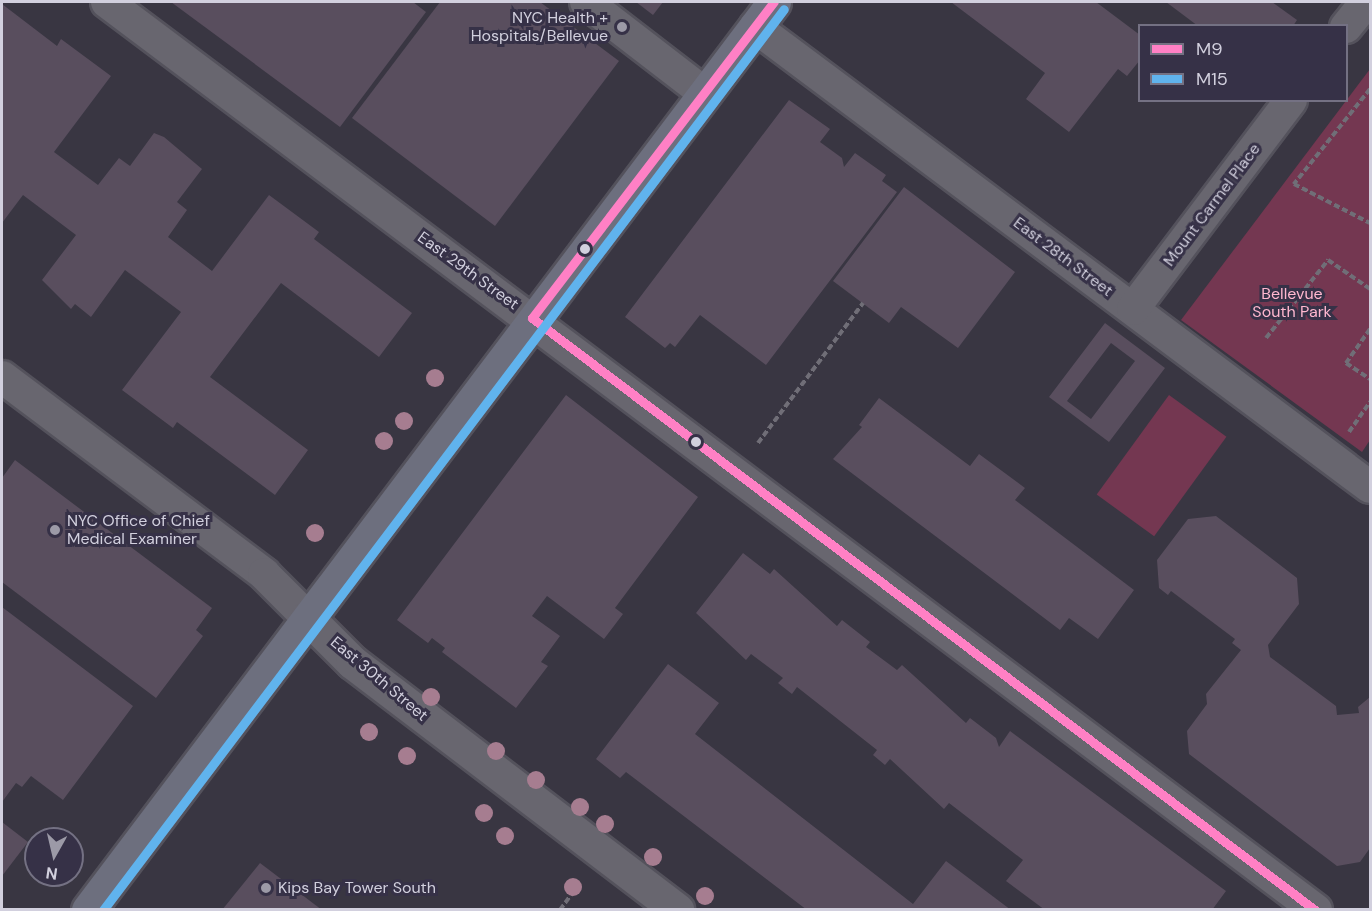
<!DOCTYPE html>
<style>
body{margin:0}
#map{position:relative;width:1372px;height:911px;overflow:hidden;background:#393642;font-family:"DM Sans",sans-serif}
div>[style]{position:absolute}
.green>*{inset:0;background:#743751;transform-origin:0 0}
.building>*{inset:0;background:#594e5e}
.path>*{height:4px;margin-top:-2px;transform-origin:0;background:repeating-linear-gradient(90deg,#706e77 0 6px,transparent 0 9px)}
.roads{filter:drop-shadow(2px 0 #54525c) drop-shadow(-2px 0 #54525c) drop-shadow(0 2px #54525c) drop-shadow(0 -2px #54525c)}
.street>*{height:32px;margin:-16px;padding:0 16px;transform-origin:16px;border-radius:16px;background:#68666f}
.secondary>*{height:33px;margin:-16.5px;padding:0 16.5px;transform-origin:16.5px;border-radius:16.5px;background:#68666f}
.primary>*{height:33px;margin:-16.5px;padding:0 16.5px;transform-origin:16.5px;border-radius:16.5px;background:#6d6f7e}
.bus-1>*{height:9px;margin:-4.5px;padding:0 4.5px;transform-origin:4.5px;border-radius:4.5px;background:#ff80c5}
.bus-2>*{height:9px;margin:-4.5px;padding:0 4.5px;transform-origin:4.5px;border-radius:4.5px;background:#60b3ed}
.trees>*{width:18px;height:18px;margin:-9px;border-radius:50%;background:#a67d90}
.dots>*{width:16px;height:16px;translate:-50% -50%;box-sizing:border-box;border:3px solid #363147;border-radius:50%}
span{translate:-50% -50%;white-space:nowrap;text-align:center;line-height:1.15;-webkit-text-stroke:6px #363147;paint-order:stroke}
.poi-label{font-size:16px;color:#d2d0de}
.right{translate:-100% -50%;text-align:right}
.left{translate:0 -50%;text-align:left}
.street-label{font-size:16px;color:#d2d0de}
.park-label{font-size:16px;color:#ffb7cf}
.frame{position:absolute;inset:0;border:3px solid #d2d0de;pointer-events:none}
.legend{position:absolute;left:1138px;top:24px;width:210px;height:78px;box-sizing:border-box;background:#363147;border:2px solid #747183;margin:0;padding:8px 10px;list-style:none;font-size:18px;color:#d2d0de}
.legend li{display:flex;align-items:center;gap:12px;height:30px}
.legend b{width:30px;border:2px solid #747183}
.north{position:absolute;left:24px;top:827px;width:60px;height:60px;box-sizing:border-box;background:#363147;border:2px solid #747183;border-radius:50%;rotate:188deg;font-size:16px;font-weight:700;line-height:24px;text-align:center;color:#d2d0de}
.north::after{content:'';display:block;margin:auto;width:21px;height:27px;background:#9c9aa7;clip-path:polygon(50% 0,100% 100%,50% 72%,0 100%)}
</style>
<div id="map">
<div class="green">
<div style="clip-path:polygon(1370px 69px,1370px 440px,1362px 452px,1181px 320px)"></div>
<div style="left:1169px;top:395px;width:71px;height:123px;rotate:36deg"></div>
</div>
<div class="building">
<div style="clip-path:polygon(171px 2px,413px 2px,426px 12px,340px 127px)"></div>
<div style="clip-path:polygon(440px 2px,540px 2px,619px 61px,495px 226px,352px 118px)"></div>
<div style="clip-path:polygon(636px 2px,663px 2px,653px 15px)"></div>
<div style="clip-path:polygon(951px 2px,1096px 2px,1140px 35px,1140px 60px,1127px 76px,1118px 69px,1069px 132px,1026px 99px,1045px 73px)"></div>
<div style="clip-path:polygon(1166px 2px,1272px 2px,1297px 20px,1293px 26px,1198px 26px)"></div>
<div style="clip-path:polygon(2px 4px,57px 46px,61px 39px,111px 76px,54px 152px,98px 185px,119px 158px,130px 166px,154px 133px,164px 137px,202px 169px,177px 202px,187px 210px,168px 237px,212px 271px,269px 195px,319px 232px,314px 239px,412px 313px,379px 357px,281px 283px,210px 377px,308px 450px,275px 495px,177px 422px,173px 428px,122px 390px,181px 312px,125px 270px,91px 317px,75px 304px,71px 309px,42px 280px,76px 235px,23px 195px,2px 223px)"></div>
<div style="clip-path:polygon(789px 100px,830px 129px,820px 142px,842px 158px,844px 167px,855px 153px,886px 175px,882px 181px,897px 192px,766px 365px,700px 315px,675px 347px,670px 343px,665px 348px,625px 317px)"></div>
<div style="clip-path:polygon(904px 187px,1015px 272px,958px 348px,901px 307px,889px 323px,833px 281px)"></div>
<div style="clip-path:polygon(evenodd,1105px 323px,1165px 368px,1109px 442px,1049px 397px,1105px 323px,1111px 343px,1135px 361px,1091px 419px,1067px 401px,1111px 343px)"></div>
<div style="clip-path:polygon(566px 395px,698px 497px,615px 608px,623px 614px,604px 639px,547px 596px,532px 616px,560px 636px,541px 662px,548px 666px,516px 708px,442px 652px,445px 648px,432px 638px,428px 643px,397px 620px)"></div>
<div style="clip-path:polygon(879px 398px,970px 466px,979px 454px,1025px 488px,1015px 500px,1134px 590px,1098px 639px,1069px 618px,1060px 630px,833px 459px,862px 427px,859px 425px)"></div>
<div style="clip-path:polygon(15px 460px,212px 608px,196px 630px,203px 636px,156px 698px,2px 582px,2px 478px)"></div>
<div style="clip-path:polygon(1216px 516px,1297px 578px,1299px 604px,1268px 645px,1270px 657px,1336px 706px,1337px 715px,1359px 713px,1358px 707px,1370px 697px,1370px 848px,1360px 862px,1337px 866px,1189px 754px,1187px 731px,1207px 704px,1206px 694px,1241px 650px,1232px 643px,1235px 639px,1171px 591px,1168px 595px,1159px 588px,1157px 560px,1188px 519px)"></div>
<div style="clip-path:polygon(743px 553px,770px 574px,774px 569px,837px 626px,842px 620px,870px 642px,866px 647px,897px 670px,902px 665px,966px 723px,970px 718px,996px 738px,999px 747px,1010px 731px,1226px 891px,1212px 910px,1045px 910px,1006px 881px,1023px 860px,949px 803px,944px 809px,890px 759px,885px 765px,873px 755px,877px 750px,797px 687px,792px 694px,778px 683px,783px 678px,751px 654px,746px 660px,696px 613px)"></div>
<div style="clip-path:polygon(2px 607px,133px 706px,63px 800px,31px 776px,22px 787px,16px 783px,2px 802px)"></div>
<div style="clip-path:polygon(668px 664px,719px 703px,695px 734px,913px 904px,946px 861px,1011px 910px,807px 910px,626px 772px,620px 778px,596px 759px)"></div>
<div style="clip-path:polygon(2px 822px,28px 842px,2px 876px)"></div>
<div style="clip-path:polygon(260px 863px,322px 910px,222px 910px)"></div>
</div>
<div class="path">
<div style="left:1370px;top:89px;width:122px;rotate:128.7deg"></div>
<div style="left:1294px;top:184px;width:85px;rotate:27.2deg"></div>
<div style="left:1370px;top:329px;width:42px;rotate:125.2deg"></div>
<div style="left:1346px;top:363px;width:29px;rotate:34deg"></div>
<div style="left:1266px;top:338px;width:100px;rotate:-51.5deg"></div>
<div style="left:1328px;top:260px;width:51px;rotate:34.6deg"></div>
<div style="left:1349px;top:432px;width:37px;rotate:-55deg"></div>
<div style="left:758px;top:443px;width:175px;rotate:-53.1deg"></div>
<div style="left:560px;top:910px;width:27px;rotate:-54deg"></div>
</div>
<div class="roads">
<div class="street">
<div style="left:107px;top:2px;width:1512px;rotate:36.91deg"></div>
<div style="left:586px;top:2px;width:149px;rotate:37.6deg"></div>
<div style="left:755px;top:27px;width:768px;rotate:36.8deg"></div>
<div style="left:1346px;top:27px;width:32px;rotate:-51deg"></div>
<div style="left:1133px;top:309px;width:262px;rotate:-52.9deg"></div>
<div style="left:2px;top:377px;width:328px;rotate:36.9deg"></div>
<div style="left:264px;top:574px;width:61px;rotate:45deg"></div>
</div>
<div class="secondary">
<div style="left:307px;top:617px;width:64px;rotate:45deg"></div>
<div style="left:352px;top:662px;width:409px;rotate:37.3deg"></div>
</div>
<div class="primary">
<div style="left:88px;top:910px;width:1138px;rotate:-52.93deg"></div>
</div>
</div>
<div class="bus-1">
<div style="left:532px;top:318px;width:982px;rotate:37.09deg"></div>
<div style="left:532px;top:318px;width:398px;rotate:-52.6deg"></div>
</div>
<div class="bus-2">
<div style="left:103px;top:910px;width:1129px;rotate:-52.92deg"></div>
</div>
<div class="trees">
<div style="left:435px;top:378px"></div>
<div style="left:404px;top:421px"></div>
<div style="left:384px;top:441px"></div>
<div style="left:315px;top:533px"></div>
<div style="left:431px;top:697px"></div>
<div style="left:369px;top:732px"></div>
<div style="left:496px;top:751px"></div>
<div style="left:407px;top:756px"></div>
<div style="left:536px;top:780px"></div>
<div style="left:580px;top:807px"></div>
<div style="left:484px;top:813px"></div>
<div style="left:605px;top:824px"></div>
<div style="left:505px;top:836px"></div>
<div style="left:653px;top:857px"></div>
<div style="left:573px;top:887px"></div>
<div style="left:705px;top:896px"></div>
</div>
<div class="dots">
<div style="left:622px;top:27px;background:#9c9aa7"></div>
<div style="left:585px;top:249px;background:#d2d0de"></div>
<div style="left:696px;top:442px;background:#d2d0de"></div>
<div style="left:55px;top:530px;background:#9c9aa7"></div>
<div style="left:266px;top:888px;background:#9c9aa7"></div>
</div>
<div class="poi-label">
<span class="right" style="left:608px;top:27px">NYC Health +<br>Hospitals/Bellevue</span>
<span class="left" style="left:67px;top:530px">NYC Office of Chief<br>Medical Examiner</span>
<span class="left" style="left:278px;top:888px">Kips Bay Tower South</span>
</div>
<div class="street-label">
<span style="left:1212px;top:205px;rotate:-53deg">Mount Carmel Place</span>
<span style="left:1063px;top:257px;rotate:37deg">East 28th Street</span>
<span style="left:468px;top:271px;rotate:36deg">East 29th Street</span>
<span style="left:379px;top:679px;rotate:40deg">East 30th Street</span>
</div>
<div class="park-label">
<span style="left:1292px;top:303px">Bellevue<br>South Park</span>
</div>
<div class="frame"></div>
<ul class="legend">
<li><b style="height:8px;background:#ff80c5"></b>M9</li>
<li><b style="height:8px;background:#60b3ed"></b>M15</li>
</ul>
<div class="north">N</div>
</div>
